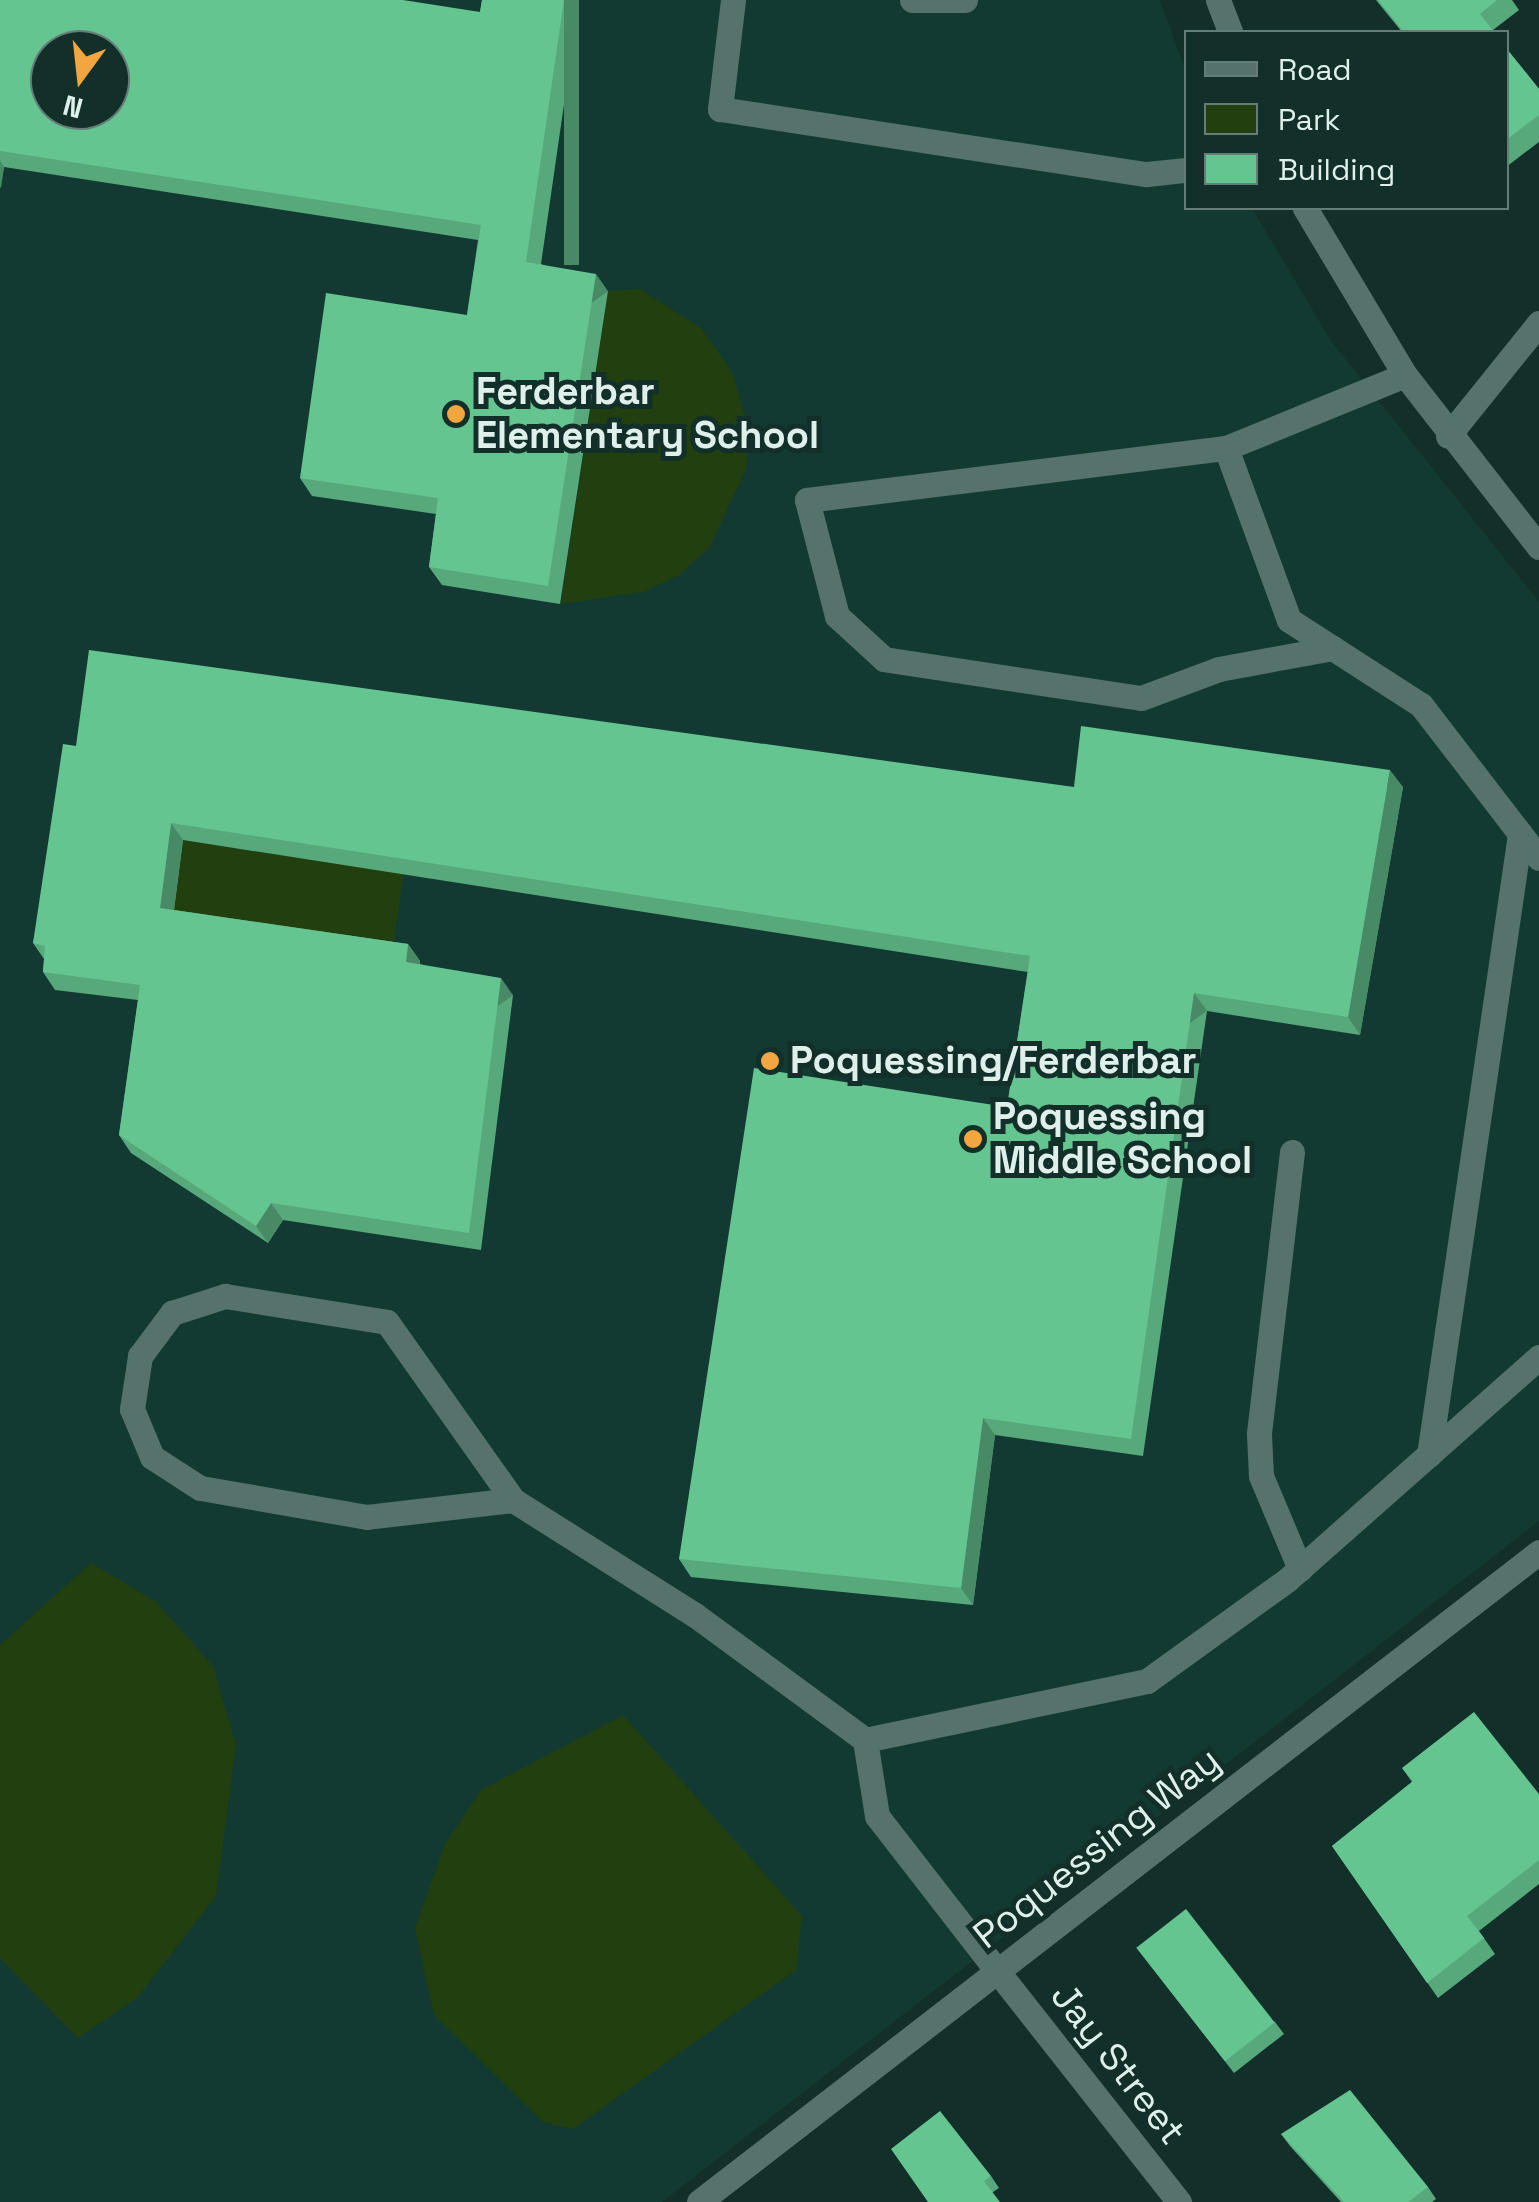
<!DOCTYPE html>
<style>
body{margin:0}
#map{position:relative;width:1539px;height:2202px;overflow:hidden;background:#132f29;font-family:"Space Grotesk",sans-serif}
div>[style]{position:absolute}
.built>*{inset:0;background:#123a33}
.green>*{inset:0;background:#223f10;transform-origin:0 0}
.service>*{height:25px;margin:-12.5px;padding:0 12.5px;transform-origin:12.5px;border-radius:12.5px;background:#55736c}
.minor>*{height:25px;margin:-12.5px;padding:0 12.5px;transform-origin:12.5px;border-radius:12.5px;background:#55736c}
.wall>*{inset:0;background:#57a97c}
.shaded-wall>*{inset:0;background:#478a65;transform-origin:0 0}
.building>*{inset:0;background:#65c590;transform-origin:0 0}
.dots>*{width:28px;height:28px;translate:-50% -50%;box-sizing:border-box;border:5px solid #132f29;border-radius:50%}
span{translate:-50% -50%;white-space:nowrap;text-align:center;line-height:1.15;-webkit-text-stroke:10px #132f29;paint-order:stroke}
.poi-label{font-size:38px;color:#dff0eb;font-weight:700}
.left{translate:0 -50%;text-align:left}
.street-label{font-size:38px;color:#dff0eb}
.legend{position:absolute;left:1184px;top:30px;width:325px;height:180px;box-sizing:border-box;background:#132f29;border:2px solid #657c77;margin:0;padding:12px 18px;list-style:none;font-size:30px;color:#dff0eb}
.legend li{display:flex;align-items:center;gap:20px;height:50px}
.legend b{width:50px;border:2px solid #657c77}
.north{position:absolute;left:30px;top:30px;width:100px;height:100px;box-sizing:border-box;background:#132f29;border:2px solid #657c77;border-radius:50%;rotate:195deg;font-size:28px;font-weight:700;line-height:40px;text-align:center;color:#dff0eb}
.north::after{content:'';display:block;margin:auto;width:35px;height:45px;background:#f1a640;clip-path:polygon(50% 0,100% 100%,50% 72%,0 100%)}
</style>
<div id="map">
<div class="built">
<div style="clip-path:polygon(evenodd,0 0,1160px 0,1186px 72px,1186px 208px,1252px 208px,1331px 341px,1539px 602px,1539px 1521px,662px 2202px,0 2202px,0 0,50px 50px,110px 50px,110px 110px,50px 110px,50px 50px)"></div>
</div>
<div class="green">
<div style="clip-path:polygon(640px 289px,701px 328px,732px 372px,749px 430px,746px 470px,709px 548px,679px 575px,643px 592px,561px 604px,608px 291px)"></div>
<div style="left:183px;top:840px;width:223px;height:86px;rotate:8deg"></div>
<div style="clip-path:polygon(91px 1563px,155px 1601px,213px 1666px,236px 1745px,216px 1896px,137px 1998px,78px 2038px,0 1958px,0 1645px)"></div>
<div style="clip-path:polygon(623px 1715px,802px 1916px,796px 1970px,573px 2129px,543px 2122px,434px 2015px,415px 1928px,445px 1844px,481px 1790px)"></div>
</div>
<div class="service">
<div style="left:733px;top:0;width:110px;rotate:96.8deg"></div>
<div style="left:720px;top:109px;width:432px;rotate:8.7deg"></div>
<div style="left:1147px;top:174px;width:39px;rotate:-6deg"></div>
<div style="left:912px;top:0;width:53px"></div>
<div style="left:1448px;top:436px;width:145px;rotate:-51.2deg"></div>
<div style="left:1226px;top:448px;width:183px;rotate:69.9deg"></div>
<div style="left:1289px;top:620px;width:157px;rotate:32.8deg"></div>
<div style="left:1421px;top:705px;width:193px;rotate:52.4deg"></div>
<div style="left:1333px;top:648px;width:116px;rotate:169.6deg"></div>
<div style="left:1219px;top:669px;width:83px;rotate:159.6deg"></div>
<div style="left:1141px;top:698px;width:260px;rotate:-171.4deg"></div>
<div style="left:884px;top:659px;width:64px;rotate:-137.5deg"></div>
<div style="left:837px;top:616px;width:120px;rotate:-104.5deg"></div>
<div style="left:807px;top:500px;width:422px;rotate:-7.1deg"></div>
<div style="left:1226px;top:448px;width:193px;rotate:-22.2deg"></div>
<div style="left:1292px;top:1152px;width:284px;rotate:96.7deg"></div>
<div style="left:1259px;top:1434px;width:42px;rotate:87.3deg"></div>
<div style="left:1261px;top:1476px;width:101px;rotate:67.2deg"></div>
<div style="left:1429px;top:1455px;width:628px;rotate:-81.66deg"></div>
<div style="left:513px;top:1500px;width:147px;rotate:173.4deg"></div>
<div style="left:367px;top:1517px;width:169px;rotate:-170.1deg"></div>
<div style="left:200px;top:1488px;width:57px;rotate:-147.1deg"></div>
<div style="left:152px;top:1457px;width:52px;rotate:-112.6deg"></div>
<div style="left:132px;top:1409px;width:54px;rotate:-81.4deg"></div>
<div style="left:140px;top:1356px;width:54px;rotate:-53.3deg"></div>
<div style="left:172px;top:1313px;width:56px;rotate:-17.8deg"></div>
<div style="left:225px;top:1296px;width:164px;rotate:9.1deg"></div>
<div style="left:387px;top:1322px;width:218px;rotate:54.7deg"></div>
<div style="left:513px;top:1500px;width:215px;rotate:32.3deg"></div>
<div style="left:695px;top:1615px;width:211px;rotate:36.3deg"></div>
<div style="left:998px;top:1972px;width:197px;rotate:-127.8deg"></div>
<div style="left:877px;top:1816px;width:77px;rotate:-99deg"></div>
<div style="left:865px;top:1740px;width:288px;rotate:-11.8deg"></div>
<div style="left:1147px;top:1681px;width:173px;rotate:-35.8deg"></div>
<div style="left:1287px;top:1580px;width:337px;rotate:-41.5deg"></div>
</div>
<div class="minor">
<div style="left:1218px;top:0;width:34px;rotate:69deg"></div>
<div style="left:1305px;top:208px;width:195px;rotate:59.1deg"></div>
<div style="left:1405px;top:375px;width:218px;rotate:52.1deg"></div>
<div style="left:998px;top:1972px;width:293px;rotate:51.8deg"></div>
<div style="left:699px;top:2202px;width:1062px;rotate:-37.73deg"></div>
</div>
<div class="wall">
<div style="clip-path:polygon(0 0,480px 12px,482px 0,579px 0,541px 264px,608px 291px,560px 604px,442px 585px,429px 567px,436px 514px,312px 496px,300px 478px,467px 315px,478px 240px,4px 167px,0 188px)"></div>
<div style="clip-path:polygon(1376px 0,1512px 0,1519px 10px,1493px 30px,1494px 32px,1402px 32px)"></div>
<div style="clip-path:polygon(1506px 48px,1539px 89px,1539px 142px,1506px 167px)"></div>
<div style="clip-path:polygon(76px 746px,1074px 787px,1403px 787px,1360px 1035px,1207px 1011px,1143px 1456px,995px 1435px,973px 1605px,691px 1577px,679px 1559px,1007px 1107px,1028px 972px,183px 840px,174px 910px,408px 944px,420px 961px,420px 964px,513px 995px,481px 1250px,283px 1220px,268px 1243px,131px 1153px,119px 1135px,138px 1000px,55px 990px,43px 972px,44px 959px,33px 943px)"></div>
<div style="clip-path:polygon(1402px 1768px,1539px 1794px,1539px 1884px,1479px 1931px,1495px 1954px,1438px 1998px,1332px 1846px,1412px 1782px)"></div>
<div style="clip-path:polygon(1136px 1947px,1275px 2022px,1284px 2034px,1234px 2073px)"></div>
<div style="clip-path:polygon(1281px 2134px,1428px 2187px,1436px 2199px,1432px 2202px,1341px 2202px,1290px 2146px)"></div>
<div style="clip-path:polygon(991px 2176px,999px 2188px,993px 2192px,928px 2202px)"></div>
</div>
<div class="shaded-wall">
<div style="left:564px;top:0;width:15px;height:265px"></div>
<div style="clip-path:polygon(0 161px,4px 167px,1px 188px,0 187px)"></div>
<div style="left:596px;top:274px;width:21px;height:316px;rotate:55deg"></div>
<div style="clip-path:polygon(1390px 770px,1403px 787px,1360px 1035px,1348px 1017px)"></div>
<div style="clip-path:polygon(171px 823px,183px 840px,172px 925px,160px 908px)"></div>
<div style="clip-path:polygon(408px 944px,420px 961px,418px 979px,406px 962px)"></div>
<div style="left:501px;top:978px;width:21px;height:257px;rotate:55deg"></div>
<div style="left:1194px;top:993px;width:22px;height:450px;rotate:54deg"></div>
<div style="clip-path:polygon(271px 1203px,283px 1220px,268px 1243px,256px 1226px)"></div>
<div style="clip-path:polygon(983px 1418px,995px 1435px,973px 1605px,961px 1588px)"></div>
</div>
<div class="building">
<div style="clip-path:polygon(evenodd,0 0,403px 0,480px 12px,482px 0,564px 0,526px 262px,596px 274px,548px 586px,429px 567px,438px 498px,300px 478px,326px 293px,467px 315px,481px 225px,0 151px,0 0,50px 50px,110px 50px,110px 110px,50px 110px,50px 50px)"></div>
<div style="clip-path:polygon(1378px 0,1497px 0,1480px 14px,1494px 32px,1404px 32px)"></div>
<div style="clip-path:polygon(1506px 48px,1539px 89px,1539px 115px,1506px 140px)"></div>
<div style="clip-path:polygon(89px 650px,1074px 787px,1081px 726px,1390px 770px,1348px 1017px,1194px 993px,1131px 1439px,983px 1418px,961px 1588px,679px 1559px,754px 1068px,1007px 1107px,1030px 956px,171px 823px,160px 908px,408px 944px,406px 962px,501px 978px,469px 1233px,271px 1203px,256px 1226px,119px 1135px,140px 985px,43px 972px,45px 946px,33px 943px,63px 744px,76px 746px)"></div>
<div style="clip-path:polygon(1474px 1712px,1539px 1794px,1539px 1860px,1467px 1916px,1484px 1938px,1427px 1983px,1332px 1846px,1413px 1781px,1402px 1768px)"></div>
<div style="left:1186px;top:1909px;width:144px;height:63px;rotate:52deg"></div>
<div style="clip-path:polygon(1350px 2090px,1428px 2187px,1408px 2202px,1344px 2202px,1281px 2134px)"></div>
<div style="clip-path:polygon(940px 2111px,991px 2176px,984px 2181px,1000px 2202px,928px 2202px,891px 2149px)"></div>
</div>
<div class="dots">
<div style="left:456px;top:414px;background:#f1a640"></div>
<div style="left:770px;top:1061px;background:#f1a640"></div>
<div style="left:973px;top:1139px;background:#f1a640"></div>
</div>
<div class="poi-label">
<span class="left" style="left:476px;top:414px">Ferderbar<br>Elementary School</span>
<span class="left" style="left:790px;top:1061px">Poquessing/Ferderbar</span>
<span class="left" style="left:993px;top:1139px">Poquessing<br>Middle School</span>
</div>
<div class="street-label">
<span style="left:1097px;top:1848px;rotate:-38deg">Poquessing Way</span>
<span style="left:1118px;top:2064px;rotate:52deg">Jay Street</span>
</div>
<ul class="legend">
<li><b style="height:12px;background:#55736c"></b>Road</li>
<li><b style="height:28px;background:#223f10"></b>Park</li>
<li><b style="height:28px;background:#65c590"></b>Building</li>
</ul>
<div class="north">N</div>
</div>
